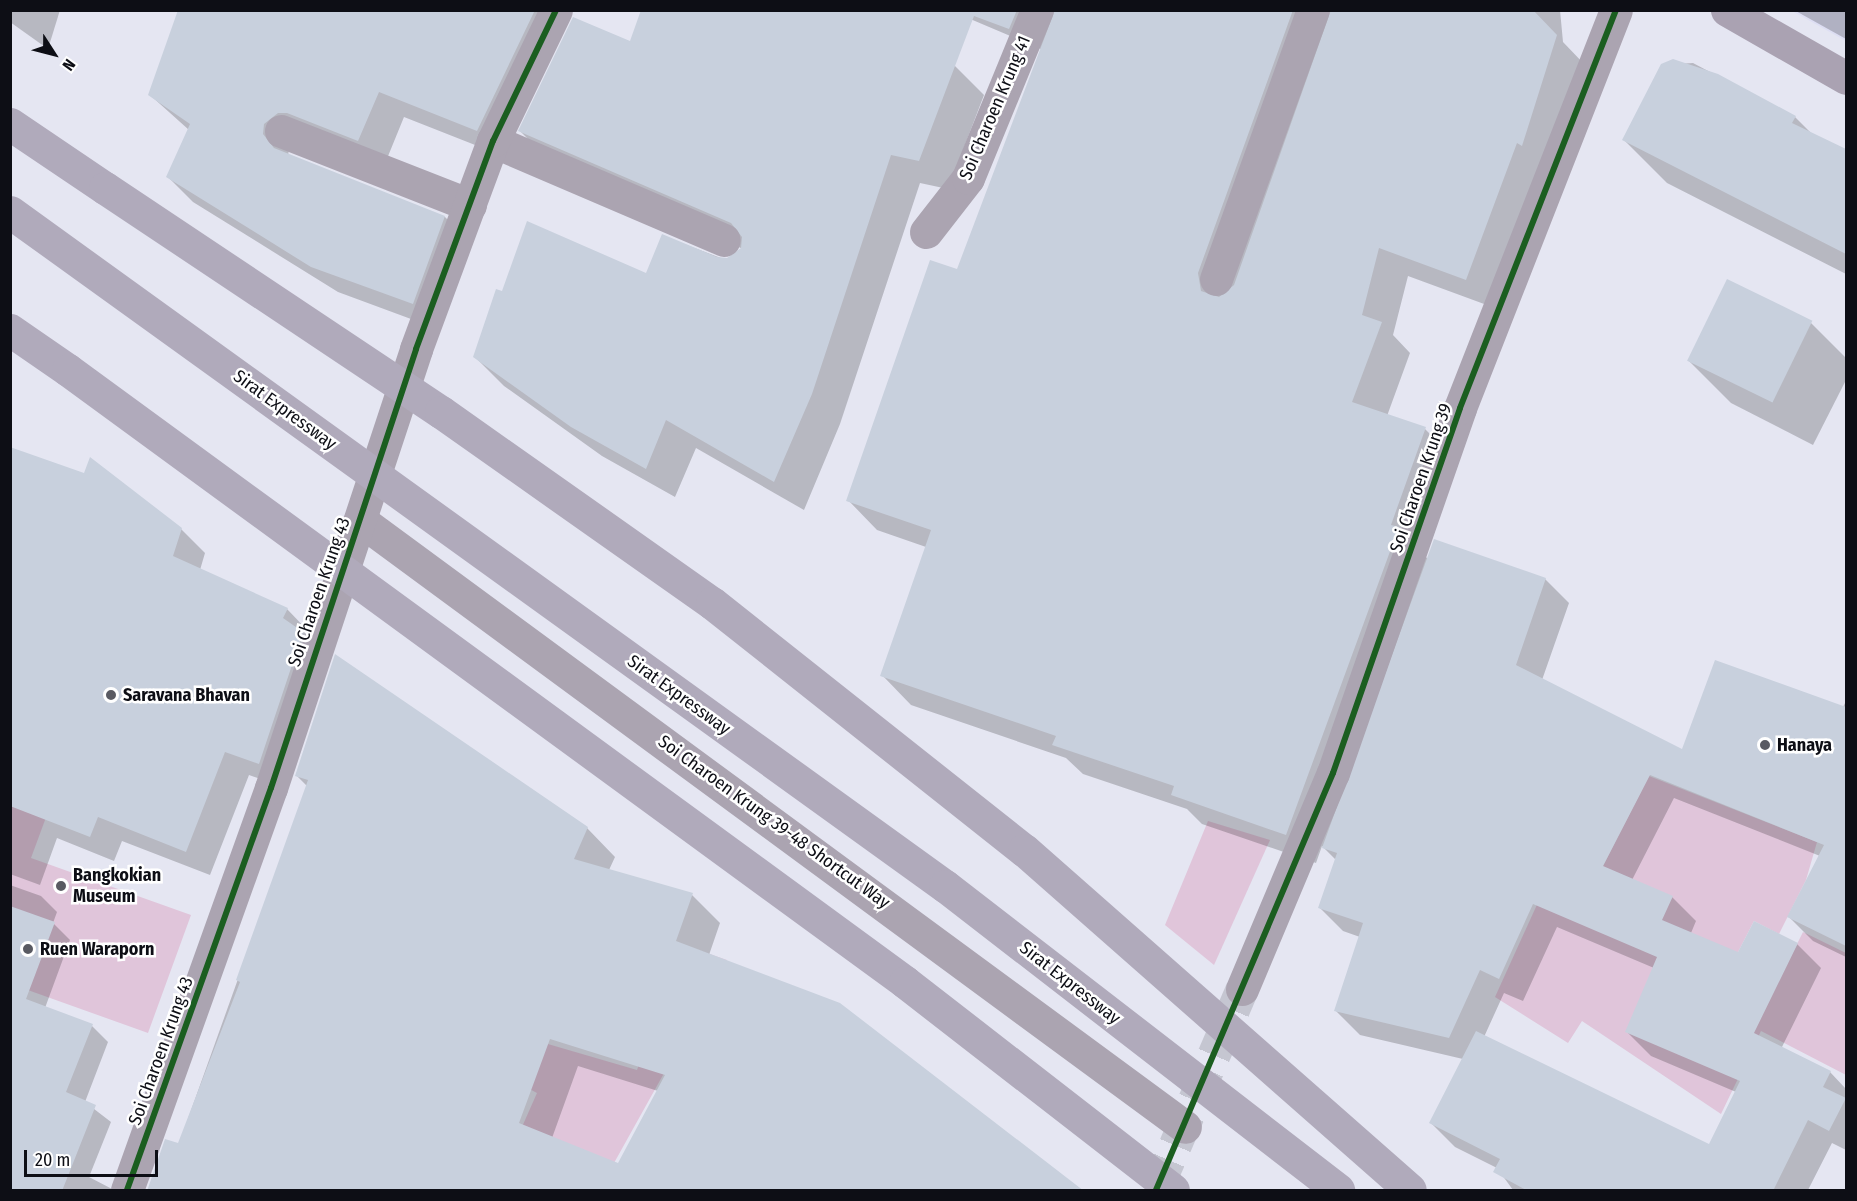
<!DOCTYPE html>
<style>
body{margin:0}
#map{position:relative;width:1857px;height:1201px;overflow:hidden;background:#e5e6f2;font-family:"Fira Sans Condensed",sans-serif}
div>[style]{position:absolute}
.built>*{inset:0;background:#dddef3}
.green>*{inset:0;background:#e0c5da}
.shadow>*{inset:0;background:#0003}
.building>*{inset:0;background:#c8d0dd;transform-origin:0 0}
.minor-tunnel>*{height:33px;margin-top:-16.5px;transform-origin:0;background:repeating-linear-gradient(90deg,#c5c6d1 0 33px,transparent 0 49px)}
.minor>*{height:33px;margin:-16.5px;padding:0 16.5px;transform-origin:16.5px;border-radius:16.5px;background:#aba4b1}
.secondary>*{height:33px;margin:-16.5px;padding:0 16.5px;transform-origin:16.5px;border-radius:16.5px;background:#aaa2b2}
.motorway>*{height:33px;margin:-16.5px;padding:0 16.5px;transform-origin:16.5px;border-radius:16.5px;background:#b0aabb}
.motorway-bridge>*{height:33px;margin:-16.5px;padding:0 16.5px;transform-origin:16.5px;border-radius:16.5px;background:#b0aabb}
.cycleway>*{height:6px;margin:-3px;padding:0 3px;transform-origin:3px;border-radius:3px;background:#1b5e20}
.dots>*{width:16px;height:16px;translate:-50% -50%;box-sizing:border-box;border:3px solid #fff;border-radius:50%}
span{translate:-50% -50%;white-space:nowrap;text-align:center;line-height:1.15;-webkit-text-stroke:5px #fff;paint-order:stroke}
.street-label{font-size:18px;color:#0d0e15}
.poi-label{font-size:18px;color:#0d0e15;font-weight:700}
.left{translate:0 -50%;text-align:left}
.frame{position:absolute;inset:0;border:12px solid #0d0e15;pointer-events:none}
.north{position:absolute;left:24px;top:24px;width:60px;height:60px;-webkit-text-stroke:4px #fff;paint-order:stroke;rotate:126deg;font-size:16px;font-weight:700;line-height:24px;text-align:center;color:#0d0e15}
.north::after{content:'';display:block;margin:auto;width:21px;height:27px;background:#0d0e15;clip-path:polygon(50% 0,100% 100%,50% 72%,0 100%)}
.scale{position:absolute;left:24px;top:1150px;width:134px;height:27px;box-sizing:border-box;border:3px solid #0d0e15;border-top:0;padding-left:8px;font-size:18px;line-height:21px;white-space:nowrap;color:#0d0e15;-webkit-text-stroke:4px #fff;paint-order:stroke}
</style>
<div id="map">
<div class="built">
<div style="clip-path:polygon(1792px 11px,1846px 11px,1846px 41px)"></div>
</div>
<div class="green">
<div style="clip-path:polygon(10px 725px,72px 747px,31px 858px,191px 915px,148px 1033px,11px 984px)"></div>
<div style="clip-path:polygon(1649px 776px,1817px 842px,1806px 880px,1779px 934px,1754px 921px,1736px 956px,1780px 978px,1803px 932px,1846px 953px,1846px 1075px,1761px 1031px,1721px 1114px,1582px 1021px,1568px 1043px,1495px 997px,1560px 854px,1601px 870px)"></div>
<div style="clip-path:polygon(1208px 821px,1270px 840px,1214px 965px,1165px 925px)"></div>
<div style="clip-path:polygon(681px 944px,727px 960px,599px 1190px,494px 1190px,537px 1093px,520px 1084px,541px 1042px,637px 1070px)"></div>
</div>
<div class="shadow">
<div style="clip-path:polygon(10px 10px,60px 10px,48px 49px,10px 22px)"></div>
<div style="clip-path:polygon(179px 10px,571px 10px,503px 156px,404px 117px,384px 166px,289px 149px,288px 156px,445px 217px,470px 242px,438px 329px,338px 292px,193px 202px,168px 177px,189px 130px,150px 95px)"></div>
<div style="clip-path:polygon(evenodd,949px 10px,1560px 10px,1563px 42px,1586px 66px,1495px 308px,1408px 276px,1393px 335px,1410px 353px,1387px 416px,1425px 429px,1454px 458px,1421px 552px,1428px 559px,1545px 579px,1569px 603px,1542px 680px,1682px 751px,1843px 707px,1846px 701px,1846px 957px,1813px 941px,1789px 917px,1820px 856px,1674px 798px,1632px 880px,1672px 897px,1696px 921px,1691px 933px,1739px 954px,1797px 944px,1821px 968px,1781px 1049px,1830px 1072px,1846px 1089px,1846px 1150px,1832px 1143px,1808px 1190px,1513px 1190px,1497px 1168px,1455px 1147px,1431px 1123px,1463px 1059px,1360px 1035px,1336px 1011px,1360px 937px,1343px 931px,1320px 908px,1336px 860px,1322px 846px,1316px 863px,1202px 824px,1187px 809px,1083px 774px,1066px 758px,911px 705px,882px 675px,926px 547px,877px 530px,848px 500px,958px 271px,1043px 50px,949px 10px,1557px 927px,1654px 968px,1627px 1032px,1651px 1056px,1736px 1092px,1710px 1146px,1484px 1037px,1504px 993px,1523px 1001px,1557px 927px)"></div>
<div style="clip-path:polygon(1794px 10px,1846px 10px,1846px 39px)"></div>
<div style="clip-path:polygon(631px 43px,954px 65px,984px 95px,948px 189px,920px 183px,840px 424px,804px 510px,696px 448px,675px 497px,602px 456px,504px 386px,475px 357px,502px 293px,647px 275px,663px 236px,726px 260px,743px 249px,549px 160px,520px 131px)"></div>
<div style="clip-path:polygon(1693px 63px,1795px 117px,1812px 134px,1846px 152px,1846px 274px,1667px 183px,1624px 140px,1662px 65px)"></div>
<div style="clip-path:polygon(1811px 323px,1846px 358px,1846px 380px,1813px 445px,1731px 403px,1688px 360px)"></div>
<div style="clip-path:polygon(10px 448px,181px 529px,205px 553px,200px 570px,287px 609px,311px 634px,284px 787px,249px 775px,210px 875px,122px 841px,114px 861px,57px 838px,40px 885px,10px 874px)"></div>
<div style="clip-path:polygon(evenodd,296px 775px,587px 828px,615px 857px,609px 870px,692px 895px,720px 923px,709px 955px,1081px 1190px,179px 1144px,307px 786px,296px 775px,578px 1066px,658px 1091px,619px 1165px,552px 1138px,578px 1066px)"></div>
<div style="clip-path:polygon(10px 885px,41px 896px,57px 912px,53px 923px,70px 940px,45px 1008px,92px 1026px,108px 1042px,85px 1102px,111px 1122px,89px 1177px,114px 1190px,10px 1190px)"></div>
</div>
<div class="building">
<div style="clip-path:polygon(178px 10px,535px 10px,477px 131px,379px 92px,358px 141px,287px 113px,278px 113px,264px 124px,263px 134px,274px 148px,445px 216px,413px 304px,311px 267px,166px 177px,190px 124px,148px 95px)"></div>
<div style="clip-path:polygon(641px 10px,1017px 10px,1009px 29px,974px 16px,919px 161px,891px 155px,812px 394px,774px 482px,666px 420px,646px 469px,571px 427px,473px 357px,496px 289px,502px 291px,527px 221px,646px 273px,662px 234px,717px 257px,727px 258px,741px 248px,742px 237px,731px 223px,518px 131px,573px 17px,630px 41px)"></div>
<div style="clip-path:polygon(1055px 10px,1293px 10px,1198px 273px,1201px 291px,1219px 297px,1234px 285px,1331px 10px,1533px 10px,1557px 35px,1522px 146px,1517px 143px,1466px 280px,1379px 248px,1362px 315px,1382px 322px,1352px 402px,1426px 427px,1391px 525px,1399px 527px,1286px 835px,1171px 795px,1174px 786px,1052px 745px,1056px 736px,880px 676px,931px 530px,846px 501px,930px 260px,957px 269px)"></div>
<div style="clip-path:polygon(1673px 59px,1718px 74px,1796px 116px,1792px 123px,1846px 149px,1846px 254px,1622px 140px,1661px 64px)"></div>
<div style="left:1727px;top:279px;width:95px;height:91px;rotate:26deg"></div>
<div style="clip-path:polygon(10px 447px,84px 473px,90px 457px,182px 528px,173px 556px,288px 608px,283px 618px,303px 632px,259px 764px,225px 752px,186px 852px,98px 817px,90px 837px,10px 806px)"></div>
<div style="clip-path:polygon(1434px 539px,1546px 578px,1516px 665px,1682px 749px,1715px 660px,1846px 707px,1846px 946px,1787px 917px,1824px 845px,1650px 775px,1603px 866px,1673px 896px,1662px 920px,1738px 952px,1754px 921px,1798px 943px,1754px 1033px,1831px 1071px,1823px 1087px,1846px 1098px,1829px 1131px,1808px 1120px,1773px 1191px,1528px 1191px,1493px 1172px,1500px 1159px,1429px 1123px,1476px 1031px,1709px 1144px,1740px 1081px,1625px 1032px,1657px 957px,1533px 904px,1499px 979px,1480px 970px,1449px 1038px,1334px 1011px,1363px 923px,1318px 908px,1337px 853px,1322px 848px)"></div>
<div style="clip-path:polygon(evenodd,335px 654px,588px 827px,574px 859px,693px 893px,676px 941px,840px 1003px,1084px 1191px,147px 1191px,165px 1139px,178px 1143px,240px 982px,236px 980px,308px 780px,295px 776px,335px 654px,550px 1039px,665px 1075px,618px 1163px,519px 1123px,550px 1039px)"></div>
<div style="clip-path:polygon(10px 906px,55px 922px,26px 999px,93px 1024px,66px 1092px,96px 1105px,62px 1191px,10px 1191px)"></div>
</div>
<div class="minor-tunnel">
<div style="left:1156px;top:1190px;width:219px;rotate:-66.8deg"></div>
</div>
<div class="minor">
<div style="left:281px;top:131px;width:203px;rotate:21.4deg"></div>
<div style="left:493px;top:141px;width:251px;rotate:23.2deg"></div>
<div style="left:926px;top:232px;width:68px;rotate:-52.1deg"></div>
<div style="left:968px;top:178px;width:182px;rotate:-67.7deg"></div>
<div style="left:1216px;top:279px;width:286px;rotate:-70.2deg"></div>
<div style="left:360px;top:520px;width:1024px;rotate:36.34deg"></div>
<div style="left:1242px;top:989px;width:234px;rotate:-67.2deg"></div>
<div style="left:1333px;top:773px;width:386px;rotate:-70.8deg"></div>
<div style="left:1460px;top:408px;width:427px;rotate:-68.6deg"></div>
<div style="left:127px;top:1190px;width:427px;rotate:-70.3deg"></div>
<div style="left:271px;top:788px;width:462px;rotate:-71.7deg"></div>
<div style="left:416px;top:349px;width:222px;rotate:-69.7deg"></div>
<div style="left:493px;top:141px;width:145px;rotate:-64.3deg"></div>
</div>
<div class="secondary">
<div style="left:1727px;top:10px;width:137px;rotate:29.7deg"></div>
</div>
<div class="motorway">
<div style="left:10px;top:124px;width:115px;rotate:34deg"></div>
<div style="left:10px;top:330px;width:70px;rotate:34.6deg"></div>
</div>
<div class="motorway-bridge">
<div style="left:105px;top:188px;width:404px;rotate:33.7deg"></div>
<div style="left:441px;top:412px;width:332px;rotate:35.2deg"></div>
<div style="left:712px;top:603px;width:398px;rotate:38.4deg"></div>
<div style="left:1024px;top:850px;width:514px;rotate:41.37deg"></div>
<div style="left:10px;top:212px;width:1153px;rotate:35.79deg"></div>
<div style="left:945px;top:886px;width:497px;rotate:37.7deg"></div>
<div style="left:68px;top:370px;width:1037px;rotate:36.17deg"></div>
<div style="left:905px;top:982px;width:339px;rotate:37.8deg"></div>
</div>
<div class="cycleway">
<div style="left:127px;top:1190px;width:427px;rotate:-70.3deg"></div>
<div style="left:271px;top:788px;width:462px;rotate:-71.7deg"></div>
<div style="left:416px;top:349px;width:222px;rotate:-69.7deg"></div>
<div style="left:493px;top:141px;width:145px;rotate:-64.3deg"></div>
<div style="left:1156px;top:1190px;width:453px;rotate:-67deg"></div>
<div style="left:1333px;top:773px;width:386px;rotate:-70.8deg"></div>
<div style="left:1460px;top:408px;width:427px;rotate:-68.6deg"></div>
</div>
<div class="dots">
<div style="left:111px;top:695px;background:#595a62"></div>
<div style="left:1765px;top:745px;background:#595a62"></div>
<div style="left:61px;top:886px;background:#595a62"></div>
<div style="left:28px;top:949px;background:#595a62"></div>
</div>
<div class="street-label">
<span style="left:995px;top:108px;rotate:-67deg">Soi Charoen Krung 41</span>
<span style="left:285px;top:410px;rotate:36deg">Sirat Expressway</span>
<span style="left:1421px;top:478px;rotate:-71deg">Soi Charoen Krung 39</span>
<span style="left:319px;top:592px;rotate:-71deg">Soi Charoen Krung 43</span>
<span style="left:679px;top:695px;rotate:36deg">Sirat Expressway</span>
<span style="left:774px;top:822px;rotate:36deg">Soi Charoen Krung 39-48 Shortcut Way</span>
<span style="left:1070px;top:983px;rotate:38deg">Sirat Expressway</span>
<span style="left:161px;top:1051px;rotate:-70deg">Soi Charoen Krung 43</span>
</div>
<div class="poi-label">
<span class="left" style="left:123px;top:695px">Saravana Bhavan</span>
<span class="left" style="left:1777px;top:745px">Hanaya</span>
<span class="left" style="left:73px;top:886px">Bangkokian<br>Museum</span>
<span class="left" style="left:40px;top:949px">Ruen Waraporn</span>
</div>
<div class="frame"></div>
<div class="north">N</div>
<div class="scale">20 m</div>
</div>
